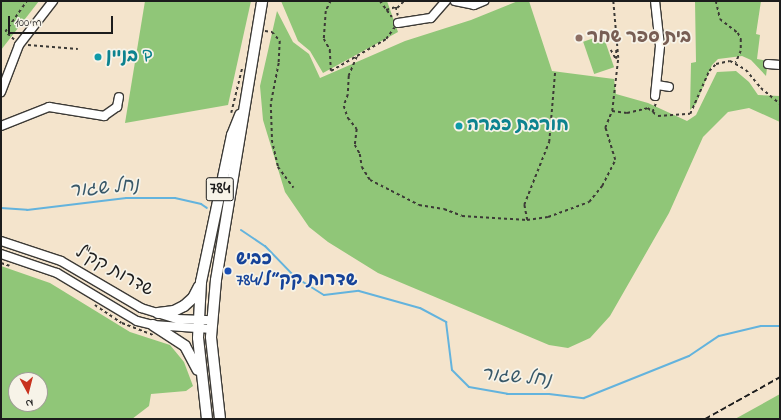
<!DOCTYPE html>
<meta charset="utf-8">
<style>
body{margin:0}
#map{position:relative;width:781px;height:420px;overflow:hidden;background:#f4e4cc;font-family:"Indie Flower","Playpen Sans Hebrew",sans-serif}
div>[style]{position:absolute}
.green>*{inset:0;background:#90c678;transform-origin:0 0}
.stream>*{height:2px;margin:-1px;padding:0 1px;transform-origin:1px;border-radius:1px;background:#63b3dd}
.path>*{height:1.5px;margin-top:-0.75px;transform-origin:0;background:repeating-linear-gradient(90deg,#3c3a36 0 3px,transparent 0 6px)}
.roads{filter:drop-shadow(1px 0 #3c3a36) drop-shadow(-1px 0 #3c3a36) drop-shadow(0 1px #3c3a36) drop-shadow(0 -1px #3c3a36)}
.minor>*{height:8px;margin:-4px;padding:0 4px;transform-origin:4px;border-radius:4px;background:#fff}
.major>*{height:10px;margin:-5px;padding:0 5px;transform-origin:5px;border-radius:5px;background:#fff}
.rail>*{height:2px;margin-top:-1px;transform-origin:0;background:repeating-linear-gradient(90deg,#1c1c1c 0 6px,transparent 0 9px)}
.dots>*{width:11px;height:11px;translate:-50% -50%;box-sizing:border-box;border:2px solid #f7f3e8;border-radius:50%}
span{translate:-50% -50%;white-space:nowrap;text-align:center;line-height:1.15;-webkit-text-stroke:3.5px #f7f3e8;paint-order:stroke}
.shield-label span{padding:1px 3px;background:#f7f3e8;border:1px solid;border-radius:3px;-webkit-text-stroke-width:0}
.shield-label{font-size:17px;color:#1c1c1c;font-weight:700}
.education-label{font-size:18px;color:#785e54;font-weight:700}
.left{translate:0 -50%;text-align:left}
.culture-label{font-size:18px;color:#0d838f;font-weight:700}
.transit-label{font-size:18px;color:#164399;font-weight:700}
.street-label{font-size:18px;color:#1c1c1c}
.water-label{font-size:19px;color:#385869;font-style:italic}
.frame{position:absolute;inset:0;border:2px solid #1c1c1c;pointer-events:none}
.north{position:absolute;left:8px;top:372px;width:40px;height:40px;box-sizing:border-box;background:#f7f3e8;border:1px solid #9f9d96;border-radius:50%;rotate:173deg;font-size:11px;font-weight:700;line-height:16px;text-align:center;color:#1c1c1c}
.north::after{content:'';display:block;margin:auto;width:14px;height:18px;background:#c8321e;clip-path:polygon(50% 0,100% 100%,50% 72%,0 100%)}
.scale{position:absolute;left:8px;top:16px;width:105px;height:18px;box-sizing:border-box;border:2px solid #1c1c1c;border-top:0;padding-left:5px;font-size:12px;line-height:14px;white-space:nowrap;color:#1c1c1c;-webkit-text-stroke:3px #f7f3e8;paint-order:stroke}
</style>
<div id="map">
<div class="green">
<div style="clip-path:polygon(1px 1px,39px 1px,1px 50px)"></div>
<div style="clip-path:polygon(145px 1px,251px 1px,228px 105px,125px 123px)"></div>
<div style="clip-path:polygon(281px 1px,387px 1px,398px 32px,323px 73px,310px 51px,298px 41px)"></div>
<div style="clip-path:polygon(518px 1px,529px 1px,552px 71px,614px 79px,616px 94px,648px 103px,687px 121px,696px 115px,717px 72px,736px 71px,749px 82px,758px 95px,780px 96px,780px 122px,749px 108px,728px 112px,703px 137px,669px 213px,610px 316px,590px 338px,568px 348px,549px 345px,378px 273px,328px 242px,309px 227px,285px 192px,263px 120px,260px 86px,277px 11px,293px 42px,309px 54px,320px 78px,405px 41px,471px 20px)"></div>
<div style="clip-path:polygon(695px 1px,761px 1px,756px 34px,760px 35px,757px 59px,768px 61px,766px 76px,751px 60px,742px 56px,718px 59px,712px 65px,696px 104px,690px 110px,691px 63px,696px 62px)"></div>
<div style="left:603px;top:35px;width:34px;height:21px;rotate:71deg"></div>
<div style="clip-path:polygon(evenodd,1px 266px,50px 283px,130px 332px,170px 345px,184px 362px,193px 386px,186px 391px,151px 394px,149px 406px,132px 419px,1px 419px,1px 266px,16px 380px,40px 380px,40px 404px,16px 404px,16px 380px)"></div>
<div style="clip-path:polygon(780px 394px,780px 419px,735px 419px)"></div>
</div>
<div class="stream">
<div style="left:1px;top:208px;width:26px;rotate:4deg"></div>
<div style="left:27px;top:210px;width:100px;rotate:-6.9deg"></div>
<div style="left:126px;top:198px;width:49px"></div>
<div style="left:175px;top:198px;width:27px;rotate:13deg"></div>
<div style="left:201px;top:204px;width:7px;rotate:34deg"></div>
<div style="left:241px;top:230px;width:29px;rotate:34deg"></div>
<div style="left:265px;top:246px;width:43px;rotate:45.9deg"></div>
<div style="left:295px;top:277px;width:34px;rotate:32deg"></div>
<div style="left:324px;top:295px;width:35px;rotate:-7deg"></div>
<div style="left:359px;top:291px;width:63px;rotate:15.6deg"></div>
<div style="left:420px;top:308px;width:30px;rotate:28deg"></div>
<div style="left:446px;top:322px;width:48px;rotate:82.9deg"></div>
<div style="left:452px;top:370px;width:24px;rotate:45deg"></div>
<div style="left:469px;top:387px;width:39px;rotate:10deg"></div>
<div style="left:507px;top:394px;width:42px"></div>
<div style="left:549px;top:394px;width:35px;rotate:7deg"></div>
<div style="left:584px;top:398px;width:113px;rotate:-21.8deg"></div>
<div style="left:689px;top:356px;width:36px;rotate:-34deg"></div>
<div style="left:719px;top:336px;width:43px;rotate:-13.4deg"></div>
<div style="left:761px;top:326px;width:19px"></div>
</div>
<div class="path">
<div style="left:331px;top:1px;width:11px;rotate:117deg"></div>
<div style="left:326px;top:11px;width:28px;rotate:94deg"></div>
<div style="left:324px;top:39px;width:13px;rotate:61deg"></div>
<div style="left:330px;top:50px;width:21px;rotate:87deg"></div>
<div style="left:331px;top:71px;width:64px;rotate:-30.2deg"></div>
<div style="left:386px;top:39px;width:14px;rotate:-54deg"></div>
<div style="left:380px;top:1px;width:20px;rotate:53deg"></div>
<div style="left:716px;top:1px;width:18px;rotate:77deg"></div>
<div style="left:720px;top:19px;width:23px;rotate:38deg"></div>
<div style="left:738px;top:33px;width:7px;rotate:63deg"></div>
<div style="left:741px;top:39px;width:12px;rotate:90deg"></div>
<div style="left:741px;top:51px;width:13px;rotate:113deg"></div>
<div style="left:397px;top:8px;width:10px;rotate:-45deg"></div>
<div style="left:386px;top:10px;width:10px;rotate:-17deg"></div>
<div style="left:396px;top:7px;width:9px;rotate:77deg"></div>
<div style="left:265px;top:31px;width:7px;rotate:8deg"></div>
<div style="left:272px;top:32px;width:12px;rotate:48deg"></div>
<div style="left:280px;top:41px;width:22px;rotate:93deg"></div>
<div style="left:279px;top:63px;width:42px;rotate:101deg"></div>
<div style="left:271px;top:104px;width:36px;rotate:88deg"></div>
<div style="left:272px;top:140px;width:28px;rotate:77deg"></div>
<div style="left:278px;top:167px;width:26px;rotate:53deg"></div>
<div style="left:14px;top:40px;width:12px;rotate:-138deg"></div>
<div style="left:5px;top:32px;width:38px;rotate:-55deg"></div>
<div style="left:28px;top:45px;width:50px;rotate:4.6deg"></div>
<div style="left:611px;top:50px;width:10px;rotate:61deg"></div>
<div style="left:616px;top:59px;width:11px;rotate:-90deg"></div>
<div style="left:357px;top:57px;width:21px;rotate:113deg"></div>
<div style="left:349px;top:76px;width:19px;rotate:93deg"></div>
<div style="left:348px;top:95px;width:12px;rotate:110deg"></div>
<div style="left:344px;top:106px;width:13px;rotate:72deg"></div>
<div style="left:348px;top:118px;width:14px;rotate:51deg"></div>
<div style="left:357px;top:129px;width:16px;rotate:97deg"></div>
<div style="left:355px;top:145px;width:10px;rotate:61deg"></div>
<div style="left:360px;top:154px;width:13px;rotate:81deg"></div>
<div style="left:362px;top:167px;width:15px;rotate:58deg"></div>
<div style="left:370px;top:180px;width:55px;rotate:27deg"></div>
<div style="left:419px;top:205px;width:25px;rotate:9deg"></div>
<div style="left:444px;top:209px;width:19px;rotate:21deg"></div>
<div style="left:462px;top:216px;width:65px;rotate:3.5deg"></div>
<div style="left:527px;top:220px;width:21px;rotate:-8deg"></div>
<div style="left:548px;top:217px;width:44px;rotate:-20.1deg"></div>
<div style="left:589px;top:202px;width:21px;rotate:-51deg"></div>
<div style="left:602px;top:186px;width:29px;rotate:-63deg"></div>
<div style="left:615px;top:160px;width:34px;rotate:-107deg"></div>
<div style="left:605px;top:128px;width:18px;rotate:-68deg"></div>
<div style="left:612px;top:111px;width:53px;rotate:-83.5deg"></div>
<div style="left:618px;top:58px;width:57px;rotate:-95deg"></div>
<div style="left:656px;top:104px;width:9px;rotate:111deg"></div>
<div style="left:653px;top:112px;width:6px;rotate:39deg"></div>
<div style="left:658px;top:116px;width:32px;rotate:-4deg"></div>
<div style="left:690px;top:114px;width:47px;rotate:-66.2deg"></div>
<div style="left:709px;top:71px;width:10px;rotate:-45deg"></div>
<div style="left:716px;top:64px;width:14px;rotate:-12deg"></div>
<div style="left:730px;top:61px;width:18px;rotate:29deg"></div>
<div style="left:746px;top:70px;width:23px;rotate:50deg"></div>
<div style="left:761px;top:88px;width:25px;rotate:40deg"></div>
<div style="left:612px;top:111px;width:15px;rotate:8deg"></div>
<div style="left:627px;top:113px;width:22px;rotate:-13deg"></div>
<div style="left:648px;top:108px;width:6px;rotate:39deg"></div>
<div style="left:231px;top:113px;width:46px;rotate:-76.3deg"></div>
<div style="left:527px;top:220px;width:15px;rotate:-101deg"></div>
<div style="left:524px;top:205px;width:68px;rotate:-68.4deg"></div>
<div style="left:549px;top:142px;width:71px;rotate:-85.2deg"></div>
<div style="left:1px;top:263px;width:9px;rotate:18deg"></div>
<div style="left:95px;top:305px;width:32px;rotate:34deg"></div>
<div style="left:122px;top:323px;width:33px;rotate:21deg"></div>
</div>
<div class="roads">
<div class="minor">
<div style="left:455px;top:1px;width:19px;rotate:12deg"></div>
<div style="left:474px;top:5px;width:11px;rotate:-22deg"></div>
<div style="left:398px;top:23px;width:33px;rotate:-9deg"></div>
<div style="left:431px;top:18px;width:23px;rotate:-49deg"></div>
<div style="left:768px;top:64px;width:12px;rotate:5deg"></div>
<div style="left:657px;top:85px;width:12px;rotate:9deg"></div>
<div style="left:1px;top:92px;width:50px;rotate:-69deg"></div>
<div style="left:19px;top:45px;width:56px;rotate:-52.3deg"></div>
<div style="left:655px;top:96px;width:50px;rotate:-84.3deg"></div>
<div style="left:660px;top:46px;width:45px;rotate:-96.3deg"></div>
<div style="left:1px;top:126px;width:52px;rotate:-21.6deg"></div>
<div style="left:49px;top:107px;width:56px;rotate:9.3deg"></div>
<div style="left:104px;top:116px;width:16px;rotate:-35deg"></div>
<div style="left:117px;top:107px;width:10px;rotate:-79deg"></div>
<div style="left:1px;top:241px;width:63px;rotate:18.4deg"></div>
<div style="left:61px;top:261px;width:93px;rotate:30.4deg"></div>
<div style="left:141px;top:308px;width:38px;rotate:17deg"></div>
<div style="left:177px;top:319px;width:35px;rotate:2deg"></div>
<div style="left:1px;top:254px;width:59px;rotate:18.7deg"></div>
<div style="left:57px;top:273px;width:93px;rotate:31deg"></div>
<div style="left:137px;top:321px;width:16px;rotate:14deg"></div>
<div style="left:153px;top:325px;width:59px;rotate:3.9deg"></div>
</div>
<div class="major">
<div style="left:158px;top:313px;width:16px;rotate:-7deg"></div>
<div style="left:174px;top:311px;width:11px;rotate:-27deg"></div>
<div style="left:184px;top:306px;width:12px;rotate:-42deg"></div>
<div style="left:193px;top:298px;width:13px;rotate:-63deg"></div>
<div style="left:153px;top:325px;width:38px;rotate:33deg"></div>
<div style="left:185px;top:346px;width:27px;rotate:62deg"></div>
<div style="left:207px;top:419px;width:81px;rotate:-96.3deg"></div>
<div style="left:198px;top:338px;width:56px;rotate:-86.9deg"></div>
<div style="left:201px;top:282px;width:150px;rotate:-78.1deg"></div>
<div style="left:232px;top:135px;width:22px;rotate:-68deg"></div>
<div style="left:220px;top:419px;width:82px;rotate:-96.3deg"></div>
<div style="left:211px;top:337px;width:57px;rotate:-85deg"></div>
<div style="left:216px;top:280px;width:283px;rotate:-80.6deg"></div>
</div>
</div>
<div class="rail">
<div style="left:705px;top:419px;width:86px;rotate:-29.2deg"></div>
</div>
<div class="dots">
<div style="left:579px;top:38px;background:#8d6e63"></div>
<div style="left:98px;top:57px;background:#0f9aa8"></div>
<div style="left:459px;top:126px;background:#0f9aa8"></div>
<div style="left:228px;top:271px;background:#1a4fb4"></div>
</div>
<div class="shield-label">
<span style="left:220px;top:189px">784</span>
</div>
<div class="education-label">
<span class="left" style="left:587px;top:38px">בית ספר שחר</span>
</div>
<div class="culture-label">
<span class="left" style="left:106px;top:57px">בניין P</span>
<span class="left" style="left:467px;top:126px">חורבת כברה</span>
</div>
<div class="transit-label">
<span class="left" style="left:236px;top:271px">כביש<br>784/שדרות קק״ל</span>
</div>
<div class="street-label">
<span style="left:114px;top:272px;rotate:29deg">שדרות קק"ל</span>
</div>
<div class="water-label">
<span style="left:104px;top:189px;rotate:-5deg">נחל שגור</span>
<span style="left:516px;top:378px;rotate:5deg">נחל שגור</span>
</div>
<div class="frame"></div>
<div class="north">N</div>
<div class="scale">100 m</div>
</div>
